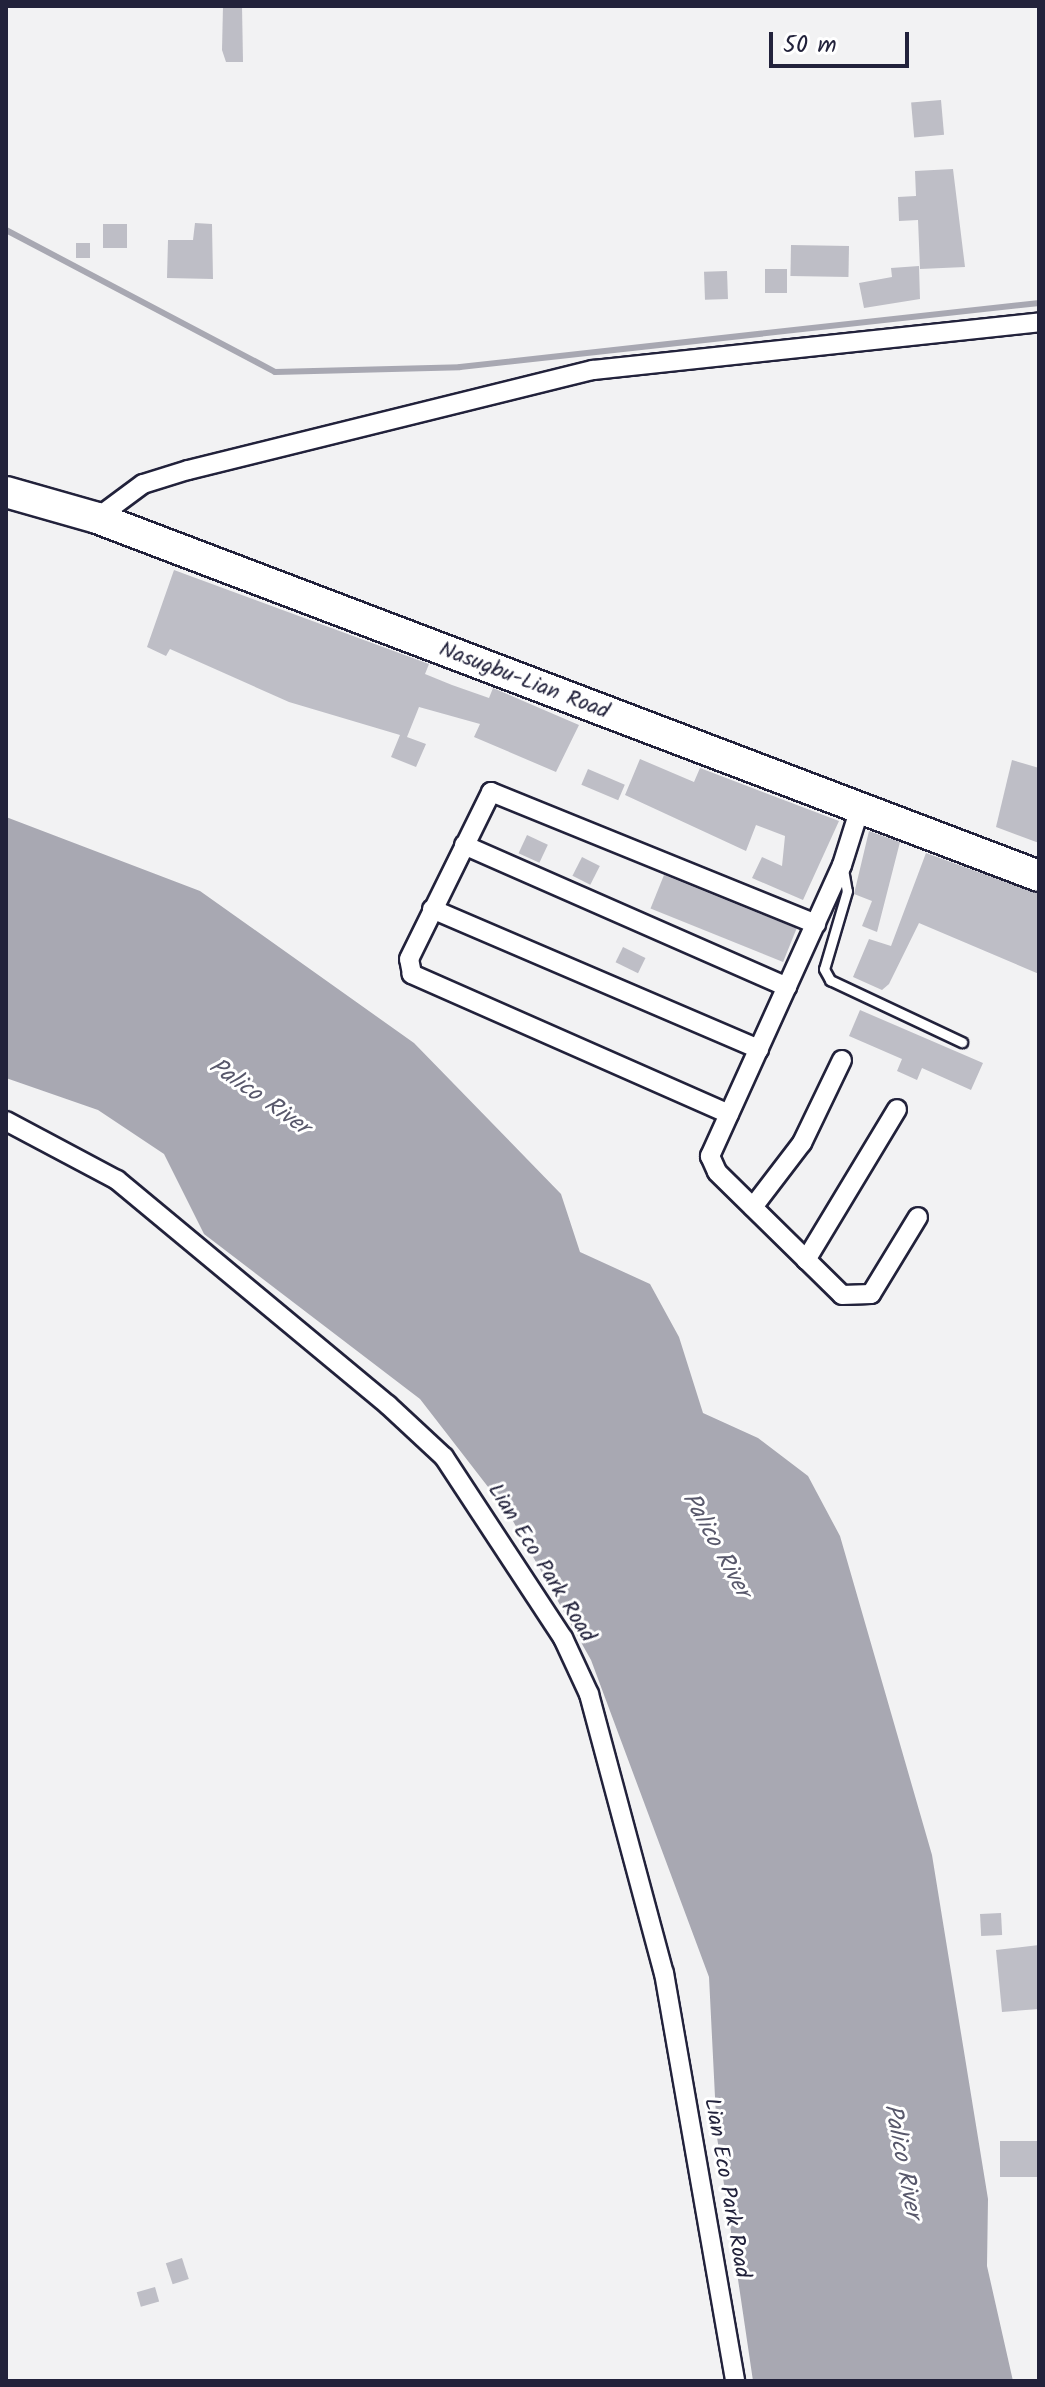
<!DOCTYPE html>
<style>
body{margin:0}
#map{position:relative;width:1045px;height:2387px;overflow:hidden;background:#f2f2f3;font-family:Kalam,sans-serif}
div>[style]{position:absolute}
.water>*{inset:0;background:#a8a8b2}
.stream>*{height:6px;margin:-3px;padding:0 3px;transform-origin:3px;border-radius:3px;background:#a8a8b2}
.building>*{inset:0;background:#bebec6;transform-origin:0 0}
.roads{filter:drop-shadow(2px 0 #22223b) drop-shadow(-2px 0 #22223b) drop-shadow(0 2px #22223b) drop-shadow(0 -2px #22223b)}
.service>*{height:9px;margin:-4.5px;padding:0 4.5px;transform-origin:4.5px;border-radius:4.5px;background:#fff}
.minor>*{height:18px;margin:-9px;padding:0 9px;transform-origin:9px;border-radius:9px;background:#fff}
.primary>*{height:30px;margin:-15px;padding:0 15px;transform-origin:15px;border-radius:15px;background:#fff}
span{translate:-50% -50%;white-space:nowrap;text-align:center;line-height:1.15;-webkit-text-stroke:6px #fff;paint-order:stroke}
.street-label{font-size:22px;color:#22223b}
.water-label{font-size:24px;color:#58586b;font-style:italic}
.frame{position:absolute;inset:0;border:8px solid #22223b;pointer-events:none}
.scale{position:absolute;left:769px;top:32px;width:140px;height:36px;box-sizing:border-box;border:4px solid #22223b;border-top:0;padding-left:10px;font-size:24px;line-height:28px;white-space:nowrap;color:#22223b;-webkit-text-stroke:6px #fff;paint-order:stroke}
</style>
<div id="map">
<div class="water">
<div style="clip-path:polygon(6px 817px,200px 891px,414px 1043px,561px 1194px,580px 1252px,650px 1284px,679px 1337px,703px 1413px,758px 1438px,808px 1476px,840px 1536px,932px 1855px,988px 2199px,987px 2266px,1013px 2381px,753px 2381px,717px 2137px,709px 1977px,591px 1660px,509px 1514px,420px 1399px,204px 1234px,164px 1154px,98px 1110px,6px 1078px)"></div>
</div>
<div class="stream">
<div style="left:6px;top:230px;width:304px;rotate:27.8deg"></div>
<div style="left:275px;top:372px;width:185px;rotate:-1.5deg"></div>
<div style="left:460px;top:367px;width:583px;rotate:-6.31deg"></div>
</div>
<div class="building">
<div style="clip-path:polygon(223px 6px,242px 6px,243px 62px,226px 62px,222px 50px)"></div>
<div style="left:941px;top:100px;width:35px;height:30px;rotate:85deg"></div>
<div style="clip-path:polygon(953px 169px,965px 267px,920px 269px,918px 220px,899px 221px,898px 197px,916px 196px,915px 171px)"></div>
<div style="clip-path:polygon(195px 223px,212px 224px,213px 279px,167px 278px,168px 240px,193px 240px)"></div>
<div style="left:103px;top:224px;width:24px;height:24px"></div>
<div style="left:76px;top:243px;width:14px;height:15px"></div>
<div style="left:791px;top:245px;width:58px;height:31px;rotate:1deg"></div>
<div style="clip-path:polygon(919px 266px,920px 299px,864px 308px,859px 283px,892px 277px,891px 268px)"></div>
<div style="left:765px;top:269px;width:22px;height:24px"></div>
<div style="left:727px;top:271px;width:28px;height:23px;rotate:88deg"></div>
<div style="clip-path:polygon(174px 570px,429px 664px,425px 674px,452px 685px,489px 698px,493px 688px,579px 725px,556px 772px,474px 737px,480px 724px,419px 707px,407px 737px,426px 744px,416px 767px,391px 757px,400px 735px,289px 702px,170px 649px,166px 656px,147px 647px)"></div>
<div style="clip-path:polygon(640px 759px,694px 782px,700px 768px,839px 821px,803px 900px,752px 878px,762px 857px,782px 866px,785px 836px,756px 825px,746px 851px,625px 795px)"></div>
<div style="clip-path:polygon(1012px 760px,1039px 768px,1039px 843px,996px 827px)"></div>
<div style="left:588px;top:769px;width:40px;height:17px;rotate:23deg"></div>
<div style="clip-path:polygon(869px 831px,900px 842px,877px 932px,862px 926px,872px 901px,854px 894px)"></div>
<div style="left:527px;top:835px;width:23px;height:20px;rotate:25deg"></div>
<div style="clip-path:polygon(926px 853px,1039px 894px,1039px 974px,919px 923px,889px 984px,882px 990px,853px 977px,869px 939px,891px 946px)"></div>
<div style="left:582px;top:857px;width:20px;height:21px;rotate:27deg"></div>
<div style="left:664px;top:875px;width:143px;height:36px;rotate:22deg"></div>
<div style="left:623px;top:947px;width:25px;height:17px;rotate:26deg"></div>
<div style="clip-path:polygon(860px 1010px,983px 1063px,971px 1090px,922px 1068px,917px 1080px,897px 1071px,902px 1059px,849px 1036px)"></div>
<div style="left:1001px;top:1913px;width:22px;height:21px;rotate:87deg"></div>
<div style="clip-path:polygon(1039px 1945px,1039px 2009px,1002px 2012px,996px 1950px)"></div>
<div style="left:1039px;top:2141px;width:36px;height:39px;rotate:90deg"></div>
<div style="left:182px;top:2258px;width:22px;height:17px;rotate:72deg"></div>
<div style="left:155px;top:2287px;width:15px;height:19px;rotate:74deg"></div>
</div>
<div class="roads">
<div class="service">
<div style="left:843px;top:869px;width:22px;rotate:80deg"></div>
<div style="left:847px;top:891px;width:81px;rotate:106.4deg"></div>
<div style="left:824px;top:969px;width:13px;rotate:61deg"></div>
<div style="left:830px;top:980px;width:146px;rotate:25.2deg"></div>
</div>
<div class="minor">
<div style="left:97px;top:518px;width:57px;rotate:-36.5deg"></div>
<div style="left:143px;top:484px;width:47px;rotate:-17.3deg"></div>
<div style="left:188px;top:470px;width:417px;rotate:-13.9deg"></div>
<div style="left:593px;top:370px;width:449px;rotate:-6.1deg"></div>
<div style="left:860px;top:808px;width:60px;rotate:107.5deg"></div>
<div style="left:842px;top:865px;width:320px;rotate:114.4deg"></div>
<div style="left:710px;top:1156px;width:17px;rotate:66deg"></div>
<div style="left:717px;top:1172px;width:175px;rotate:44.5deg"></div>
<div style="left:842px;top:1295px;width:29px;rotate:-2deg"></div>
<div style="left:871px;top:1294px;width:90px;rotate:-58.6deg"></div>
<div style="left:464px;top:845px;width:353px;rotate:23.7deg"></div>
<div style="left:432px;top:909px;width:356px;rotate:23.2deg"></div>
<div style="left:729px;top:1114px;width:347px;rotate:-156.2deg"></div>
<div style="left:412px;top:974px;width:15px;rotate:-101deg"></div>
<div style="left:409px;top:959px;width:186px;rotate:-63.8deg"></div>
<div style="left:491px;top:792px;width:351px;rotate:22.1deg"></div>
<div style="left:6px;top:1121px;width:126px;rotate:28deg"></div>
<div style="left:117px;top:1180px;width:352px;rotate:39.7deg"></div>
<div style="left:388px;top:1405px;width:76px;rotate:42.9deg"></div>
<div style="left:444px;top:1457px;width:217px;rotate:56.7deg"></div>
<div style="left:563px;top:1638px;width:62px;rotate:65.1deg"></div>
<div style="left:589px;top:1694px;width:289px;rotate:75deg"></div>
<div style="left:664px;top:1973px;width:414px;rotate:80.1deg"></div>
<div style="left:753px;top:1207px;width:81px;rotate:-52.6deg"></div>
<div style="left:802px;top:1143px;width:92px;rotate:-64.3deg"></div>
<div style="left:806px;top:1260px;width:176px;rotate:-58.9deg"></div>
</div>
<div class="primary">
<div style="left:6px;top:492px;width:95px;rotate:15.9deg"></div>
<div style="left:97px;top:518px;width:1008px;rotate:20.81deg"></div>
</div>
</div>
<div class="street-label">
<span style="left:524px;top:681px;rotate:21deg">Nasugbu-Lian Road</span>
<span style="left:541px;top:1563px;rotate:58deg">Lian Eco Park Road</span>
<span style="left:726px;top:2188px;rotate:80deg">Lian Eco Park Road</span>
</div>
<div class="water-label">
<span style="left:259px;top:1097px;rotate:35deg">Palico River</span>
<span style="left:716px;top:1545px;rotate:61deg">Palico River</span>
<span style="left:902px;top:2161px;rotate:79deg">Palico River</span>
</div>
<div class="frame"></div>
<div class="scale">50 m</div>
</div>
